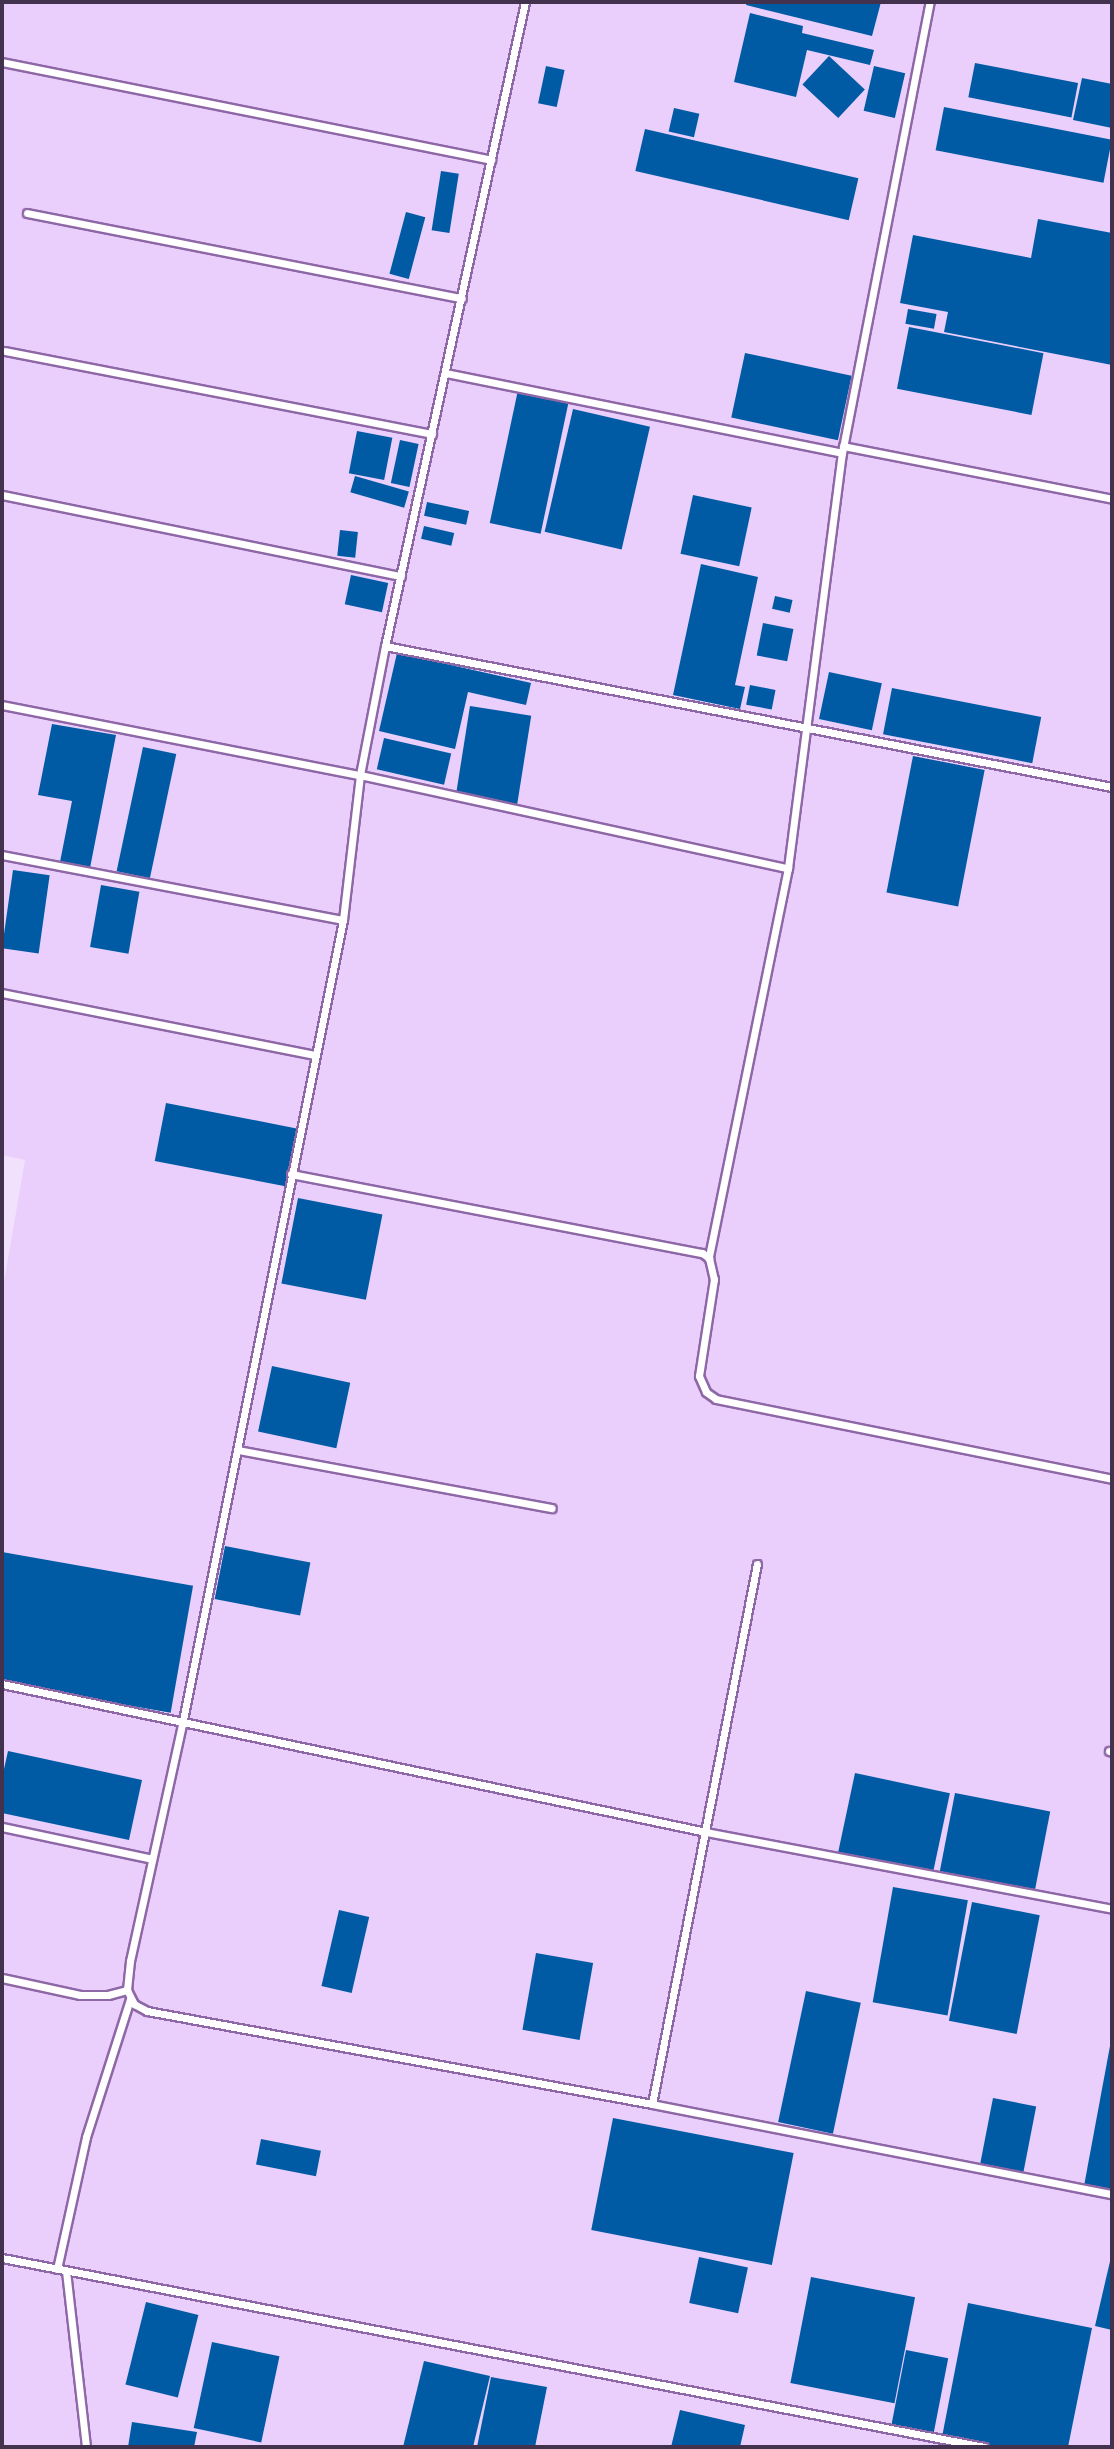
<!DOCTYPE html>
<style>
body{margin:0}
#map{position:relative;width:1114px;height:2449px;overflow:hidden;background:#f1e1fd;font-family:"Golos Text",sans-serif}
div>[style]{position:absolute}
.built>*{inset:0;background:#eacffd}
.building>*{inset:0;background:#005ba4;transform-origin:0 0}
.roads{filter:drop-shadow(2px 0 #8e67a6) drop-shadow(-2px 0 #8e67a6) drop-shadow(0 2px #8e67a6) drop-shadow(0 -2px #8e67a6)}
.service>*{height:7px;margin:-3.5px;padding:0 3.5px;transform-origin:3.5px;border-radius:3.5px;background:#fff}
span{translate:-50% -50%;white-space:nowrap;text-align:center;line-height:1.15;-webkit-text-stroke:7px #f1e1fd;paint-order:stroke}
.frame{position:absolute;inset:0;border:4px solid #43324d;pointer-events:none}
</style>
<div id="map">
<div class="built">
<div style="clip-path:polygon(2px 2px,1112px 2px,1112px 2447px,2px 2447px,2px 1294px,25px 1160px,2px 1155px)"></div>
</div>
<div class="building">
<div style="clip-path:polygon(747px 2px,881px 2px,872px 36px,746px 5px)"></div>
<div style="clip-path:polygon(750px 13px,803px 26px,802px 33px,874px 50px,870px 65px,807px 50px,796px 97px,734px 82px)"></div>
<div style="left:829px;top:56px;width:49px;height:39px;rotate:43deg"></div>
<div style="left:975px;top:63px;width:105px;height:35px;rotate:11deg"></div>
<div style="left:546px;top:66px;width:19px;height:38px;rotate:12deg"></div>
<div style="left:874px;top:66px;width:32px;height:46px;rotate:13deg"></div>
<div style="clip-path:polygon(1082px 78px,1112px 84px,1112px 128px,1073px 120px)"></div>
<div style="left:944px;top:107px;width:171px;height:44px;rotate:11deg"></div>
<div style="left:674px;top:108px;width:26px;height:24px;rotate:13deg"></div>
<div style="left:645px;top:129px;width:219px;height:43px;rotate:13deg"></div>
<div style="left:441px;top:171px;width:18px;height:60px;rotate:9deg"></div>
<div style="left:406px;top:212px;width:20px;height:64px;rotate:15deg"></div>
<div style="clip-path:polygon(1038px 219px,1112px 233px,1112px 365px,944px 332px,948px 312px,900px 303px,913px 235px,1031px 258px)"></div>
<div style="left:908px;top:309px;width:29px;height:15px;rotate:10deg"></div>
<div style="left:909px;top:327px;width:137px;height:63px;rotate:11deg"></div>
<div style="left:745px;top:353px;width:109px;height:66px;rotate:12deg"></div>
<div style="left:518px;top:390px;width:52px;height:136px;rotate:12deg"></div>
<div style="left:573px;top:409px;width:79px;height:126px;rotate:13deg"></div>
<div style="left:357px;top:431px;width:36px;height:43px;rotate:11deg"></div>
<div style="left:400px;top:440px;width:19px;height:44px;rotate:12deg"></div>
<div style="left:355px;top:476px;width:56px;height:17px;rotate:16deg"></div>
<div style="left:693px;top:495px;width:60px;height:60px;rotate:12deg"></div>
<div style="left:427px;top:502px;width:43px;height:14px;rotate:12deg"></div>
<div style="left:424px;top:526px;width:31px;height:13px;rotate:13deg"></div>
<div style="left:340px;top:530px;width:18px;height:26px;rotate:6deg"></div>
<div style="clip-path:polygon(701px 564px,758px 577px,735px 685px,745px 687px,740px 709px,673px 695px)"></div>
<div style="left:351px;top:575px;width:38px;height:30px;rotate:12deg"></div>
<div style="left:775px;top:596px;width:18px;height:13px;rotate:13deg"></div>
<div style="left:763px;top:623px;width:31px;height:33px;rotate:11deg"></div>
<div style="clip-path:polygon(397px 653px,531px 683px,526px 705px,468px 692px,455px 749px,379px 731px)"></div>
<div style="left:829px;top:672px;width:54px;height:48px;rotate:12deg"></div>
<div style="left:750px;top:685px;width:26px;height:20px;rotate:11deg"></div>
<div style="left:892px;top:688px;width:152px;height:47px;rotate:11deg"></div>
<div style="left:470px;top:706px;width:62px;height:90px;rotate:9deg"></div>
<div style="clip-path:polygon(52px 724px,116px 735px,90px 868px,60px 862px,72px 801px,38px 795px)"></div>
<div style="left:384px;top:738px;width:69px;height:32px;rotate:13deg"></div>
<div style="left:143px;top:747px;width:34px;height:127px;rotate:12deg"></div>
<div style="left:913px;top:756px;width:73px;height:139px;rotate:11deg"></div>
<div style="left:13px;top:870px;width:37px;height:79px;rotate:8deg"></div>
<div style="left:101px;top:885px;width:39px;height:63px;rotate:10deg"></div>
<div style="left:166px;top:1103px;width:133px;height:59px;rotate:11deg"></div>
<div style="left:298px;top:1198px;width:86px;height:87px;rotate:11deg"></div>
<div style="left:272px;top:1366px;width:80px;height:67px;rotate:12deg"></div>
<div style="left:225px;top:1546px;width:87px;height:54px;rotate:11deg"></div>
<div style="left:2px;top:1552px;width:194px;height:129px;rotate:10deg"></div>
<div style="clip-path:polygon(8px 1751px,142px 1780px,129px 1840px,2px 1813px,2px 1778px)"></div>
<div style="left:855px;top:1773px;width:97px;height:84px;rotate:12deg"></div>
<div style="left:955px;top:1793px;width:97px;height:83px;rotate:11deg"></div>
<div style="left:893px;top:1887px;width:76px;height:117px;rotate:10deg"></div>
<div style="left:972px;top:1902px;width:69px;height:121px;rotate:11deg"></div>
<div style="left:339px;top:1910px;width:31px;height:78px;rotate:13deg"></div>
<div style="left:536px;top:1953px;width:58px;height:78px;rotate:10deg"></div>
<div style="left:806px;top:1991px;width:56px;height:134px;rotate:12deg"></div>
<div style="clip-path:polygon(1110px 2046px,1112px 2047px,1112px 2191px,1084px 2186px)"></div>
<div style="left:993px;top:2098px;width:44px;height:75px;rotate:11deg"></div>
<div style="left:613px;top:2118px;width:184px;height:114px;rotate:11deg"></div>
<div style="left:261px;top:2139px;width:61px;height:26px;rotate:11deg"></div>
<div style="left:699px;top:2257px;width:50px;height:47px;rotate:12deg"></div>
<div style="clip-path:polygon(1111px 2257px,1112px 2257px,1112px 2330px,1095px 2326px)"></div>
<div style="left:811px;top:2277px;width:106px;height:108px;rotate:11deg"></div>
<div style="left:146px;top:2302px;width:54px;height:85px;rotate:14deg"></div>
<div style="clip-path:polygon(968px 2303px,1092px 2328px,1068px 2447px,994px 2447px,942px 2437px)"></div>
<div style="left:212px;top:2342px;width:69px;height:88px;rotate:12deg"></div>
<div style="left:906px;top:2350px;width:43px;height:80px;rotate:11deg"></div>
<div style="clip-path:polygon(424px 2361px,490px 2376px,473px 2447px,403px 2447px)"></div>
<div style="clip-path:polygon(491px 2377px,547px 2387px,535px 2447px,477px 2447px)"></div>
<div style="clip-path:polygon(680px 2410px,745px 2425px,740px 2447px,671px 2447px)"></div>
<div style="clip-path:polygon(132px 2422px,197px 2432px,194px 2447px,128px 2447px)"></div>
</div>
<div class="roads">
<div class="service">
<div style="left:525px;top:2px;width:659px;rotate:102.26deg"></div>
<div style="left:385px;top:646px;width:131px;rotate:101deg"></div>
<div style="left:360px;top:775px;width:146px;rotate:96.7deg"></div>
<div style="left:343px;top:920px;width:816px;rotate:101.31deg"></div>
<div style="left:183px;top:1720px;width:247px;rotate:102.4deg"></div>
<div style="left:130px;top:1961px;width:29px;rotate:96deg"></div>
<div style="left:127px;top:1990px;width:16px;rotate:63deg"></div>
<div style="left:134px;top:2004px;width:15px;rotate:28deg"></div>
<div style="left:147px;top:2011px;width:513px;rotate:10.43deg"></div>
<div style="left:652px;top:2104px;width:469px;rotate:11.1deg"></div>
<div style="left:2px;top:62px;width:499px;rotate:11.3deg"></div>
<div style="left:27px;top:213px;width:443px;rotate:11.1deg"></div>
<div style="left:5px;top:351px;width:435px;rotate:11deg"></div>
<div style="left:446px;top:373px;width:404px;rotate:11.4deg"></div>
<div style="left:843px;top:446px;width:274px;rotate:11.1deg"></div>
<div style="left:2px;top:495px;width:407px;rotate:11.5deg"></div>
<div style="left:385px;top:646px;width:741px;rotate:10.98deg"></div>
<div style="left:2px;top:705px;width:365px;rotate:11.1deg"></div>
<div style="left:360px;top:775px;width:438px;rotate:12.3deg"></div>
<div style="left:788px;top:868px;width:398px;rotate:101.5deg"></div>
<div style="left:2px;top:855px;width:347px;rotate:10.8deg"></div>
<div style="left:788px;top:868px;width:418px;rotate:-82.6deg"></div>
<div style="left:842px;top:453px;width:460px;rotate:-79deg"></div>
<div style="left:2px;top:993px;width:318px;rotate:11.2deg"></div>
<div style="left:291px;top:1174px;width:419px;rotate:10.9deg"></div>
<div style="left:702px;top:1253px;width:9px;rotate:36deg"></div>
<div style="left:709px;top:1258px;width:22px;rotate:77deg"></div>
<div style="left:714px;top:1279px;width:98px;rotate:98.8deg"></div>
<div style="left:699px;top:1376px;width:17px;rotate:66deg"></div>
<div style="left:706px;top:1392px;width:12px;rotate:35deg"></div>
<div style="left:716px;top:1399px;width:404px;rotate:11.4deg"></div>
<div style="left:238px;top:1450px;width:319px;rotate:10.5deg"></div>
<div style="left:2px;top:1684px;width:719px;rotate:11.87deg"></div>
<div style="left:706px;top:1832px;width:413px;rotate:10.7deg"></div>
<div style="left:1109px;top:1751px;width:3px;rotate:18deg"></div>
<div style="left:2px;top:1827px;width:153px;rotate:12deg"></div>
<div style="left:2px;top:1978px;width:80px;rotate:12.3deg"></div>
<div style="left:80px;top:1995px;width:28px"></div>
<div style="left:108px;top:1995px;width:20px;rotate:-15deg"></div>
<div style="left:652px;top:2104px;width:550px;rotate:-79deg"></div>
<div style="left:2px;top:2258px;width:1000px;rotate:10.89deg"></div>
<div style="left:57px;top:2269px;width:135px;rotate:-77.6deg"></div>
<div style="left:86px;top:2137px;width:145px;rotate:-72.3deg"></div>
<div style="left:66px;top:2271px;width:177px;rotate:83.5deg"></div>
</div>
</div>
<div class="frame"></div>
</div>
